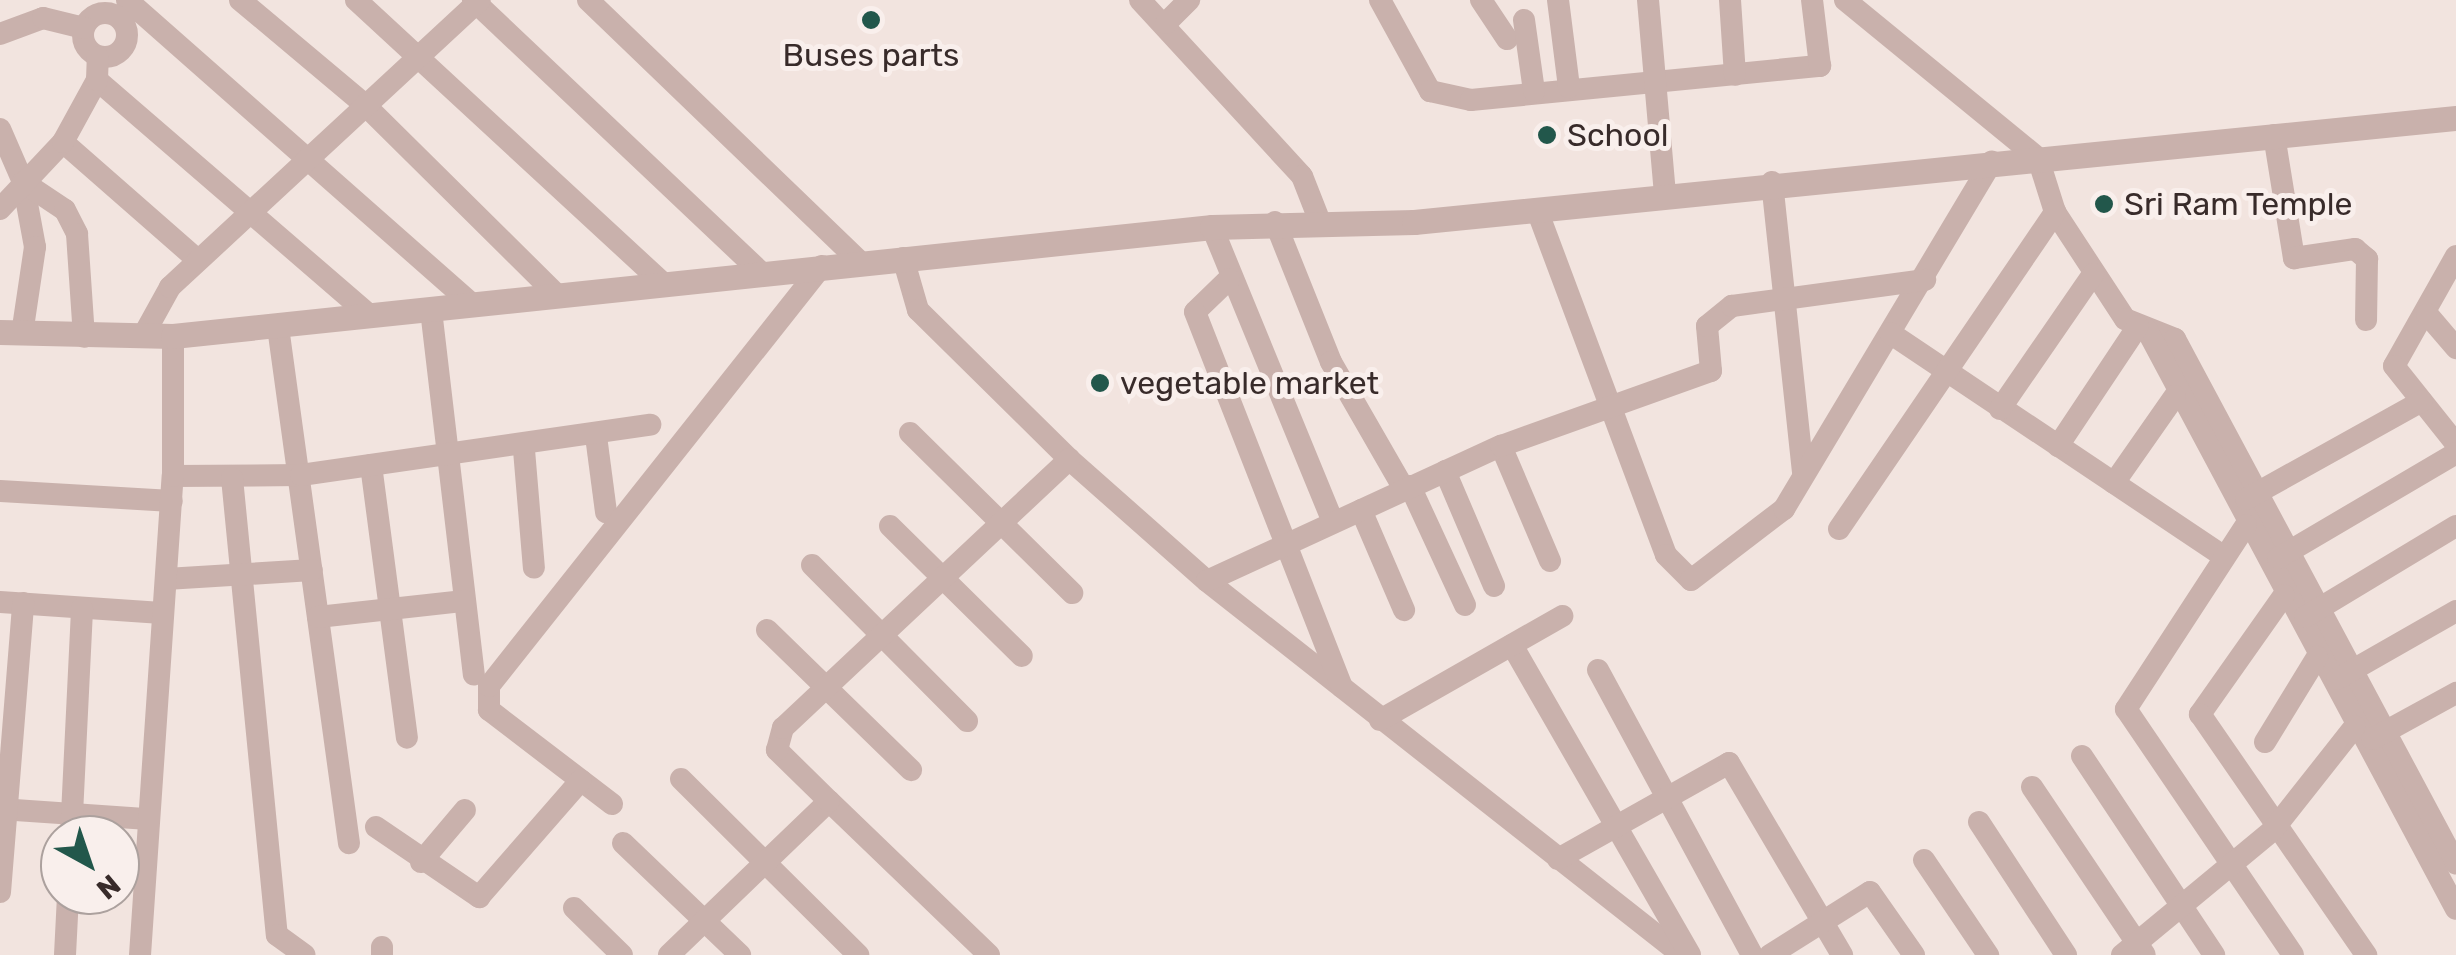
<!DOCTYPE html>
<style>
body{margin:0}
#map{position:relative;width:2456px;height:955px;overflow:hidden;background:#f2e4df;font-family:Rubik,sans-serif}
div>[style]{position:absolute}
.minor>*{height:22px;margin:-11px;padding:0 11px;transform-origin:11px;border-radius:11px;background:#c9b1ac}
.minor>.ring{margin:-11px;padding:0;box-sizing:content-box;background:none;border:22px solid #c9b1ac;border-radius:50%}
.tertiary>*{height:25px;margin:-12.5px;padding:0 12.5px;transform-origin:12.5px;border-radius:12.5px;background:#c9b1ac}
.dots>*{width:28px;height:28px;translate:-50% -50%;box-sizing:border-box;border:5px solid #f9efec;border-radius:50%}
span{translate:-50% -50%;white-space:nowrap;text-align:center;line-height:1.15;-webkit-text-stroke:10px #f9efec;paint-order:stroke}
.poi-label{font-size:32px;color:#382b2a}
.left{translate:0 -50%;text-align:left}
.north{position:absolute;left:40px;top:815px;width:100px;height:100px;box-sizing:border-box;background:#f9efec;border:2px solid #aca19e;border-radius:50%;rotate:140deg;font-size:28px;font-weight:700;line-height:40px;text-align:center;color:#382b2a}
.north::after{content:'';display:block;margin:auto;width:35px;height:45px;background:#22574b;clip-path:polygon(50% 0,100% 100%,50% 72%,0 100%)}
</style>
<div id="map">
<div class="minor">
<div style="left:127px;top:0;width:456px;rotate:41.4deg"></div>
<div style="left:240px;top:0;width:163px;rotate:40deg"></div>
<div style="left:365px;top:105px;width:272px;rotate:44.7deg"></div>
<div style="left:356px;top:0;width:419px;rotate:42.7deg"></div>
<div style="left:473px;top:0;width:398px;rotate:43.4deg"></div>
<div style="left:588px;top:0;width:378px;rotate:43.9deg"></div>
<div style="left:1140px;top:0;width:239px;rotate:47.4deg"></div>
<div style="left:1302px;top:176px;width:49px;rotate:68.6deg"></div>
<div style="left:1380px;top:0;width:104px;rotate:61.2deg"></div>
<div style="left:1430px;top:91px;width:42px;rotate:12.4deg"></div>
<div style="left:1471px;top:100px;width:351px;rotate:-5.6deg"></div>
<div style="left:1820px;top:66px;width:66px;rotate:-96.9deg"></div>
<div style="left:1481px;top:0;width:47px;rotate:56.3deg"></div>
<div style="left:1558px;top:0;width:88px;rotate:82.8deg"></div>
<div style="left:1648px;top:0;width:195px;rotate:85deg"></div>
<div style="left:1730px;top:0;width:75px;rotate:86.2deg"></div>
<div style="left:1845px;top:0;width:249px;rotate:39.3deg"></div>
<div style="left:2038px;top:158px;width:57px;rotate:72.5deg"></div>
<div style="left:2055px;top:212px;width:128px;rotate:56.8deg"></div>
<div style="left:2125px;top:319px;width:54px;rotate:21.8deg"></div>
<div style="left:2175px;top:339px;width:595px;rotate:61.84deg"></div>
<div class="ring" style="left:83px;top:13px;width:22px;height:22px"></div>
<div style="left:1524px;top:20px;width:72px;rotate:82deg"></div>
<div style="left:1166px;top:23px;width:33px;rotate:-45deg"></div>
<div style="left:0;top:34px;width:46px;rotate:-20.4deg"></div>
<div style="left:43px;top:18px;width:42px;rotate:13.7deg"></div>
<div style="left:97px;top:80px;width:361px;rotate:40.8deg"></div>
<div style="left:0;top:129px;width:58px;rotate:66.5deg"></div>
<div style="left:23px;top:182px;width:66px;rotate:79.5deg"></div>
<div style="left:35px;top:247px;width:88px;rotate:98.5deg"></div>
<div style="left:2274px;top:135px;width:125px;rotate:80.8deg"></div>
<div style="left:2294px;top:258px;width:62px;rotate:-8.4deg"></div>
<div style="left:2355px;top:249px;width:16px;rotate:40deg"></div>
<div style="left:2367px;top:259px;width:61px;rotate:90.9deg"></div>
<div style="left:63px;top:142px;width:179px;rotate:41.2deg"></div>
<div style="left:23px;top:182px;width:50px;rotate:33.7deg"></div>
<div style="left:65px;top:210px;width:27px;rotate:63deg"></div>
<div style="left:77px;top:234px;width:103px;rotate:86.1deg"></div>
<div style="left:1772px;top:182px;width:292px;rotate:83.9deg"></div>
<div style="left:0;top:209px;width:92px;rotate:-46.8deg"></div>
<div style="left:63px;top:142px;width:71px;rotate:-61.3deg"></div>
<div style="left:97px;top:80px;width:23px;rotate:-88deg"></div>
<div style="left:1537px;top:210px;width:368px;rotate:69.5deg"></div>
<div style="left:1666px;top:555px;width:35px;rotate:45deg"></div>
<div style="left:1691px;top:580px;width:117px;rotate:-37.4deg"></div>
<div style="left:1784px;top:509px;width:405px;rotate:-59.1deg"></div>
<div style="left:1275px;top:222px;width:151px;rotate:68.2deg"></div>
<div style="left:1331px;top:362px;width:146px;rotate:60.1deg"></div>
<div style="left:1212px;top:227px;width:319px;rotate:67.7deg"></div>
<div style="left:2456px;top:256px;width:126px;rotate:119.4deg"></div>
<div style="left:2394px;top:366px;width:100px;rotate:51.5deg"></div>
<div style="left:903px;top:258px;width:54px;rotate:73.9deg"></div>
<div style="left:918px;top:310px;width:212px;rotate:44.6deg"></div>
<div style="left:1069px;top:459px;width:184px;rotate:41.5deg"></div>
<div style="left:1207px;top:581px;width:605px;rotate:38.22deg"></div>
<div style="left:1229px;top:279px;width:47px;rotate:135.9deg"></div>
<div style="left:1195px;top:312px;width:403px;rotate:68.6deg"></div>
<div style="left:431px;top:310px;width:367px;rotate:83.3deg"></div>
<div style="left:2427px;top:314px;width:45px;rotate:49.5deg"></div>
<div style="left:278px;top:327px;width:521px;rotate:82.17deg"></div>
<div style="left:2147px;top:330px;width:656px;rotate:61.91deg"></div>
<div style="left:1890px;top:333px;width:402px;rotate:33.8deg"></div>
<div style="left:143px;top:336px;width:56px;rotate:-61.1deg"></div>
<div style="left:170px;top:287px;width:422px;rotate:-42.8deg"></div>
<div style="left:2000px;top:409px;width:164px;rotate:-55.4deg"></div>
<div style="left:910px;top:433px;width:228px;rotate:44.6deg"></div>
<div style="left:596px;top:436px;width:77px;rotate:82.5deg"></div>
<div style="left:1501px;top:446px;width:125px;rotate:66.9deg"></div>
<div style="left:2058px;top:446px;width:144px;rotate:-56.3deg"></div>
<div style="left:524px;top:450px;width:118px;rotate:85.2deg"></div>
<div style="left:371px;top:465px;width:275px;rotate:82.5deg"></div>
<div style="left:1445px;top:471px;width:125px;rotate:66.9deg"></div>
<div style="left:173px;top:476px;width:128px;rotate:-0.4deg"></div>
<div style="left:301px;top:475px;width:353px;rotate:-8.2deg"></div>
<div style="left:232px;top:478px;width:459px;rotate:84.4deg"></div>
<div style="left:277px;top:935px;width:34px;rotate:36deg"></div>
<div style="left:2114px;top:483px;width:106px;rotate:-55deg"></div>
<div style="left:1410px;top:486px;width:131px;rotate:65.2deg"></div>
<div style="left:0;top:491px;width:172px;rotate:3.3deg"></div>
<div style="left:2246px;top:499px;width:201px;rotate:-29.1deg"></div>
<div style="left:1361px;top:510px;width:109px;rotate:66.7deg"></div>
<div style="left:2246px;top:525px;width:220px;rotate:123.1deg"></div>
<div style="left:2126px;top:709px;width:297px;rotate:55.8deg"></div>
<div style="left:890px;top:526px;width:185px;rotate:44.6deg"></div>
<div style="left:1839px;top:529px;width:384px;rotate:-55.7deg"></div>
<div style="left:2278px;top:558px;width:207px;rotate:-30.5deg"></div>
<div style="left:812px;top:565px;width:220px;rotate:45.2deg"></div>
<div style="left:166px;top:579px;width:146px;rotate:-3.5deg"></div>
<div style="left:1207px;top:581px;width:324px;rotate:-24.7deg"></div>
<div style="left:1501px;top:446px;width:223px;rotate:-19.7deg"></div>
<div style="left:1711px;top:371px;width:45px;rotate:-95.1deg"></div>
<div style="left:1707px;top:326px;width:32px;rotate:-39deg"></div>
<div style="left:1732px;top:306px;width:195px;rotate:-7.7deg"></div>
<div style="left:2284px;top:595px;width:146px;rotate:125.2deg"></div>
<div style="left:2200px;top:714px;width:293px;rotate:55.4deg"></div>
<div style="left:0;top:602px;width:162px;rotate:3.9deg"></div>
<div style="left:318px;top:617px;width:147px;rotate:-6.3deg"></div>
<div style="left:2305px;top:617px;width:176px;rotate:-31.1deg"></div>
<div style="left:767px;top:630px;width:201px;rotate:44.2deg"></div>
<div style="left:1512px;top:645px;width:357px;rotate:60.1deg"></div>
<div style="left:1598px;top:670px;width:324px;rotate:61.6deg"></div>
<div style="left:2337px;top:679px;width:137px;rotate:-29.7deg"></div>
<div style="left:1380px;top:720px;width:210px;rotate:-29.7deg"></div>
<div style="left:2372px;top:739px;width:96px;rotate:-28.7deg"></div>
<div style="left:2265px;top:742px;width:100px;rotate:-58.5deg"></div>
<div style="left:2082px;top:756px;width:239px;rotate:56.4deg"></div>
<div style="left:681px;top:779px;width:250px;rotate:44.8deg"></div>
<div style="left:2032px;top:787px;width:202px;rotate:56.1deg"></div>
<div style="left:829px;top:801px;width:222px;rotate:43.9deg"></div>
<div style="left:612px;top:804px;width:155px;rotate:-142.6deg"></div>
<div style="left:489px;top:710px;width:24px;rotate:-90deg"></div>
<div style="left:489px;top:686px;width:536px;rotate:-51.59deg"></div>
<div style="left:0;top:809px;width:145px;rotate:3.9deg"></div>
<div style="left:1979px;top:822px;width:159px;rotate:56.8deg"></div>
<div style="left:376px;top:827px;width:125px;rotate:34.2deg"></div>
<div style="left:479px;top:897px;width:155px;rotate:-48.9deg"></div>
<div style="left:71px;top:835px;width:227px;rotate:-87.2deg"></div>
<div style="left:623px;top:843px;width:162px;rotate:43.7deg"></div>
<div style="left:1558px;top:859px;width:196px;rotate:-29.3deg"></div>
<div style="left:1729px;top:763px;width:223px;rotate:59.5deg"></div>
<div style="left:1924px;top:860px;width:115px;rotate:56deg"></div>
<div style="left:421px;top:862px;width:68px;rotate:-49.8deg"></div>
<div style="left:0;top:892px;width:290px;rotate:-85.4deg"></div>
<div style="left:574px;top:908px;width:67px;rotate:44.4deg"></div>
<div style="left:65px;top:955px;width:60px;rotate:-87.1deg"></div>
<div style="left:140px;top:955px;width:480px;rotate:-86.1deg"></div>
<div style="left:173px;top:476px;width:140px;rotate:-90deg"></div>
<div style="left:382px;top:955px;width:8px;rotate:-90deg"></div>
<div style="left:669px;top:955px;width:222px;rotate:-43.9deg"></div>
<div style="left:829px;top:801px;width:73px;rotate:-135.6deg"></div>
<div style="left:777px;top:750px;width:23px;rotate:-75deg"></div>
<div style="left:783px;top:728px;width:393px;rotate:-43.2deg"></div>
<div style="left:1770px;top:955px;width:118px;rotate:-32.2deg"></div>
<div style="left:1870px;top:892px;width:77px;rotate:55.1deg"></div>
<div style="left:2122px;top:955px;width:196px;rotate:-39.6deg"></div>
<div style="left:2273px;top:830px;width:132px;rotate:-51.7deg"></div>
</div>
<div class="tertiary">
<div style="left:0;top:332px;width:173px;rotate:1.3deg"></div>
<div style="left:173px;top:336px;width:1045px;rotate:-5.99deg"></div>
<div style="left:1212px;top:227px;width:202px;rotate:-1.4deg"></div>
<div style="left:1414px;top:222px;width:1047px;rotate:-5.7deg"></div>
</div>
<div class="dots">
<div style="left:871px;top:20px;background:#22574b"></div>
<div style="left:1547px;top:135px;background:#22574b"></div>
<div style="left:2104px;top:204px;background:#22574b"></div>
<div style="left:1100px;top:383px;background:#22574b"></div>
</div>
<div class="poi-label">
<span style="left:871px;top:55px">Buses parts</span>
<span class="left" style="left:1567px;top:135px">School</span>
<span class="left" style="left:2124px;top:204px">Sri Ram Temple</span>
<span class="left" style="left:1120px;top:383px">vegetable market</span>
</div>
<div class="north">N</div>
</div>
